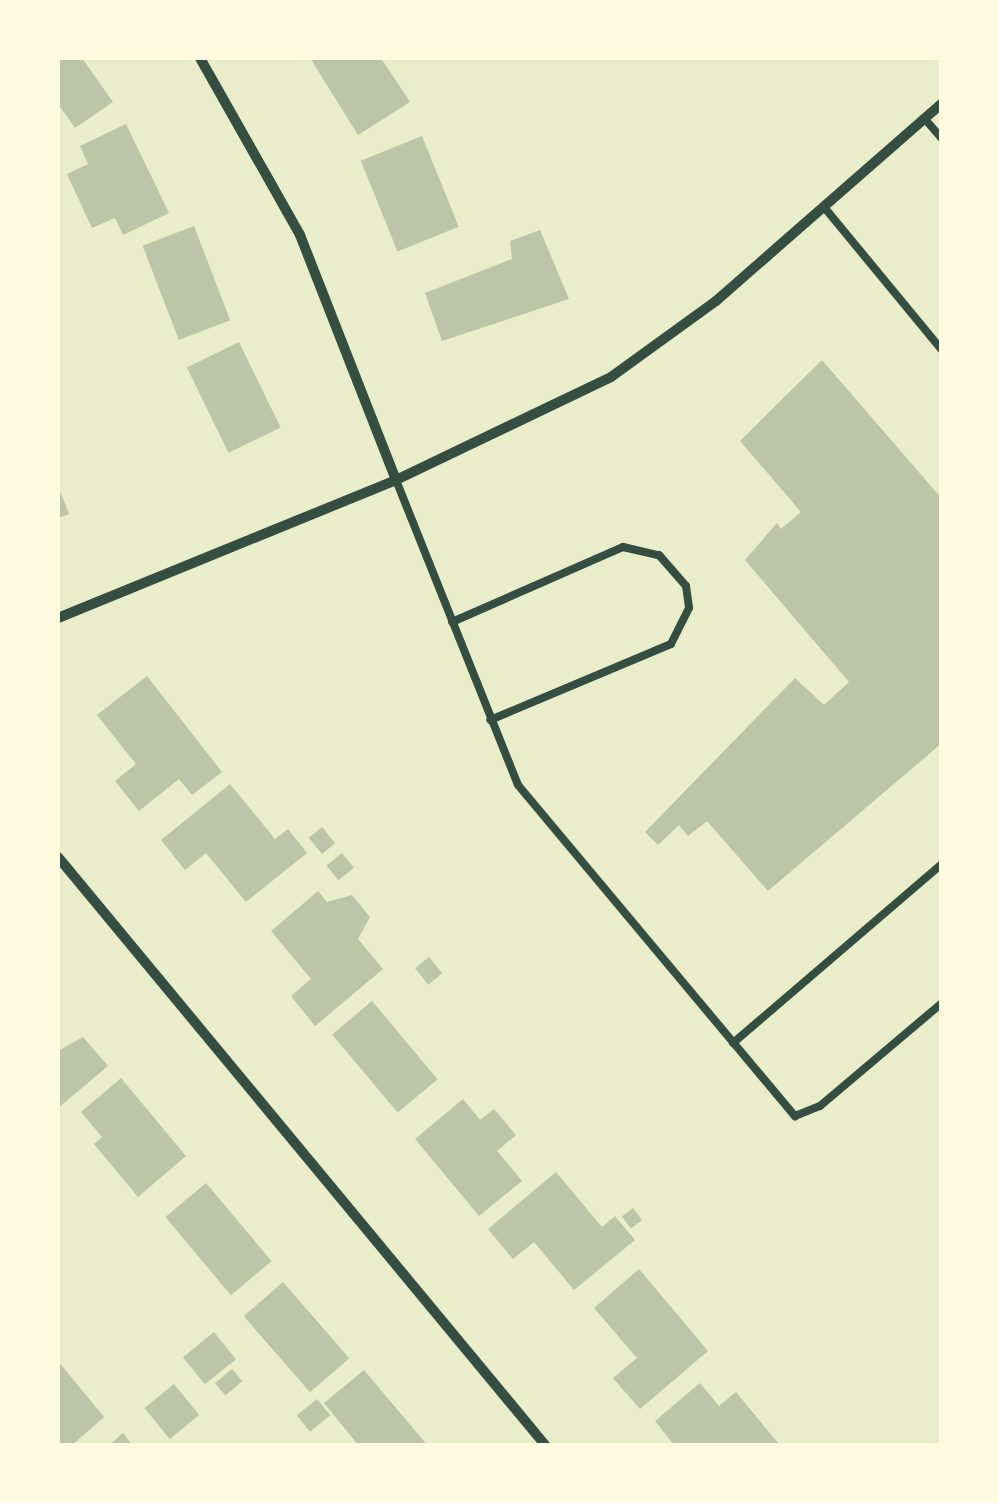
<!DOCTYPE html>
<style>
body{margin:0}
#map{position:relative;width:999px;height:1503px;overflow:hidden;background:#e9edc9;font-family:Merriweather,serif}
div>[style]{position:absolute}
.building>*{inset:0;background:#bcc5a7;transform-origin:0 0}
.service>*{height:8px;margin:-4px;padding:0 4px;transform-origin:4px;border-radius:4px;background:#344e41}
.minor>*{height:10px;margin:-5px;padding:0 5px;transform-origin:5px;border-radius:5px;background:#344e41}
span{translate:-50% -50%;white-space:nowrap;text-align:center;line-height:1.15;-webkit-text-stroke:9px #fefae0;paint-order:stroke}
.frame{position:absolute;inset:0;border:60px solid #fefae0;pointer-events:none}
</style>
<div id="map">
<div class="building">
<div style="clip-path:polygon(58px 58px,82px 58px,113px 102px,75px 128px,58px 104px)"></div>
<div style="clip-path:polygon(310px 58px,381px 58px,410px 102px,358px 135px)"></div>
<div style="clip-path:polygon(126px 124px,169px 213px,123px 235px,115px 218px,92px 228px,67px 174px,88px 164px,80px 146px)"></div>
<div style="left:422px;top:136px;width:98px;height:66px;rotate:68deg"></div>
<div style="left:194px;top:226px;width:101px;height:55px;rotate:69deg"></div>
<div style="clip-path:polygon(540px 230px,569px 299px,442px 341px,425px 293px,512px 259px,510px 241px)"></div>
<div style="left:239px;top:342px;width:95px;height:58px;rotate:64deg"></div>
<div style="clip-path:polygon(822px 360px,942px 499px,942px 743px,768px 891px,707px 821px,688px 836px,679px 825px,658px 845px,645px 832px,795px 678px,824px 705px,849px 682px,745px 560px,777px 523px,781px 529px,801px 512px,740px 441px)"></div>
<div style="clip-path:polygon(58px 486px,69px 514px,58px 518px)"></div>
<div style="clip-path:polygon(147px 676px,222px 772px,192px 795px,179px 779px,139px 811px,115px 781px,136px 764px,97px 715px)"></div>
<div style="clip-path:polygon(230px 784px,275px 839px,288px 829px,307px 853px,246px 902px,206px 853px,185px 870px,161px 840px)"></div>
<div style="left:322px;top:827px;width:21px;height:17px;rotate:51deg"></div>
<div style="left:342px;top:853px;width:19px;height:20px;rotate:51deg"></div>
<div style="clip-path:polygon(318px 891px,327px 902px,352px 895px,370px 917px,358px 939px,383px 969px,315px 1026px,291px 996px,311px 979px,271px 931px)"></div>
<div style="left:429px;top:957px;width:21px;height:18px;rotate:51deg"></div>
<div style="left:372px;top:1001px;width:102px;height:52px;rotate:50deg"></div>
<div style="clip-path:polygon(83px 1037px,108px 1066px,58px 1108px,58px 1051px)"></div>
<div style="clip-path:polygon(121px 1078px,186px 1156px,138px 1197px,94px 1144px,102px 1137px,81px 1112px)"></div>
<div style="clip-path:polygon(463px 1099px,480px 1120px,494px 1109px,516px 1135px,497px 1151px,522px 1181px,479px 1216px,415px 1139px)"></div>
<div style="clip-path:polygon(556px 1172px,602px 1227px,615px 1216px,635px 1240px,574px 1290px,534px 1242px,513px 1259px,488px 1229px)"></div>
<div style="left:206px;top:1183px;width:102px;height:53px;rotate:50deg"></div>
<div style="left:633px;top:1208px;width:15px;height:14px;rotate:53deg"></div>
<div style="clip-path:polygon(639px 1269px,708px 1351px,640px 1409px,613px 1378px,637px 1358px,594px 1308px)"></div>
<div style="left:283px;top:1282px;width:101px;height:52px;rotate:49deg"></div>
<div style="left:214px;top:1332px;width:35px;height:40px;rotate:51deg"></div>
<div style="clip-path:polygon(58px 1361px,104px 1417px,71px 1446px,58px 1444px)"></div>
<div style="left:232px;top:1369px;width:16px;height:22px;rotate:50deg"></div>
<div style="clip-path:polygon(364px 1370px,428px 1446px,359px 1446px,324px 1403px)"></div>
<div style="clip-path:polygon(700px 1383px,719px 1406px,736px 1392px,778px 1443px,675px 1446px,655px 1421px)"></div>
<div style="left:174px;top:1384px;width:40px;height:38px;rotate:51deg"></div>
<div style="left:317px;top:1399px;width:21px;height:26px;rotate:51deg"></div>
<div style="clip-path:polygon(123px 1433px,133px 1446px,108px 1446px)"></div>
</div>
<div class="service">
<div style="left:924px;top:118px;width:28px;rotate:49deg"></div>
<div style="left:824px;top:207px;width:185px;rotate:50.5deg"></div>
<div style="left:396px;top:480px;width:328px;rotate:68.2deg"></div>
<div style="left:518px;top:785px;width:432px;rotate:50.1deg"></div>
<div style="left:795px;top:1116px;width:27px;rotate:-22deg"></div>
<div style="left:820px;top:1106px;width:160px;rotate:-40.2deg"></div>
<div style="left:452px;top:622px;width:187px;rotate:-23.7deg"></div>
<div style="left:623px;top:547px;width:37px;rotate:13deg"></div>
<div style="left:659px;top:555px;width:41px;rotate:48.9deg"></div>
<div style="left:686px;top:586px;width:22px;rotate:82deg"></div>
<div style="left:689px;top:608px;width:40px;rotate:116.6deg"></div>
<div style="left:671px;top:644px;width:196px;rotate:157.2deg"></div>
<div style="left:733px;top:1043px;width:275px;rotate:-40.6deg"></div>
</div>
<div class="minor">
<div style="left:200px;top:58px;width:203px;rotate:60.5deg"></div>
<div style="left:300px;top:235px;width:263px;rotate:68.6deg"></div>
<div style="left:58px;top:618px;width:365px;rotate:-22.2deg"></div>
<div style="left:396px;top:480px;width:238px;rotate:-25.6deg"></div>
<div style="left:611px;top:377px;width:130px;rotate:-35.9deg"></div>
<div style="left:716px;top:301px;width:300px;rotate:-41.2deg"></div>
<div style="left:58px;top:857px;width:765px;rotate:50.36deg"></div>
</div>
<div class="frame"></div>
</div>
